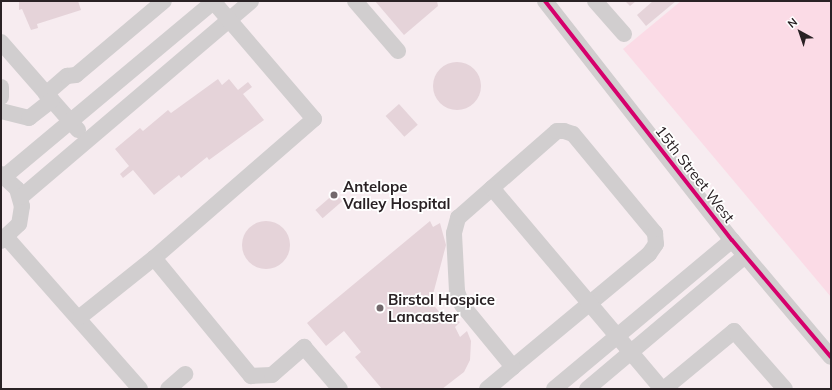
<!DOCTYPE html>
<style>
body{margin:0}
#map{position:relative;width:832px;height:390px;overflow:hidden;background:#f7ecf0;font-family:Mulish,sans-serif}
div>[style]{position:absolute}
.green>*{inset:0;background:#fbdbe6}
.building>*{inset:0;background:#e5d3d9;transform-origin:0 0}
.round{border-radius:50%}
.minor>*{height:16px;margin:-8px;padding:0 8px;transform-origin:8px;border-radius:8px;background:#d1cecf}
.cycleway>*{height:4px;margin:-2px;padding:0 2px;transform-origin:2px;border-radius:2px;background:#d6006c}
.dots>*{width:11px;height:11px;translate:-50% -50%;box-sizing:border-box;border:2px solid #fff;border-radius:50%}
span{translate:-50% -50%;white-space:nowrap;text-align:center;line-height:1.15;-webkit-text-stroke:3.5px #fff;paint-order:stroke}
.street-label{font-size:15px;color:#2a2225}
.poi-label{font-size:15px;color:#2a2225;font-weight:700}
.left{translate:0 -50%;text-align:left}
.frame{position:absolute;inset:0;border:2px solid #2a2225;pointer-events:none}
.north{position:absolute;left:780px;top:12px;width:40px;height:40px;-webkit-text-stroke:3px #fff;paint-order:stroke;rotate:320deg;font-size:11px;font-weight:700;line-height:16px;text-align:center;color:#2a2225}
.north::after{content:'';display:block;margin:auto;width:14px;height:18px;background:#2a2225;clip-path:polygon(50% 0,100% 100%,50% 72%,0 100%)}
</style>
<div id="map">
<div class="green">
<div style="clip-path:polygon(681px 1px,831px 1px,831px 297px,623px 49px)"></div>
</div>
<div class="building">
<div style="clip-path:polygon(19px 1px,78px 1px,81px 10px,37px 24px,38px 28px,31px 30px,22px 9px,19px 10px)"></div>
<div style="clip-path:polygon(375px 1px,437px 1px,438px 6px,404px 35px)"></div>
<div style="clip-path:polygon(625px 1px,636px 1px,630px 6px)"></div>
<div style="clip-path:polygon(653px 1px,676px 1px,646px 26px,637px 15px)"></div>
<div class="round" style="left:433px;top:62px;width:48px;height:48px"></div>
<div style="clip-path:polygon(218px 79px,222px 85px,229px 79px,238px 90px,248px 82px,252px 87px,243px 94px,264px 120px,209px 160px,207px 157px,181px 178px,179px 175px,154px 195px,133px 170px,123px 178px,120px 174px,129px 166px,115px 149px,140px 128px,143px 131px,168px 110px,171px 113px)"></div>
<div style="left:399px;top:104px;width:28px;height:18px;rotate:48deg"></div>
<div style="left:335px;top:193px;width:11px;height:26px;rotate:49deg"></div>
<div style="clip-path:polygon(430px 221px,433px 227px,440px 223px,446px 245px,431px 302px,441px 314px,460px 322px,455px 327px,460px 337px,467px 331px,471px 341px,470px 360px,464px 372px,442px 389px,382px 389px,355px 357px,361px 352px,344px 331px,326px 346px,307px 323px)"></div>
<div class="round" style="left:242px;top:221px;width:48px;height:48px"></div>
</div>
<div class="minor">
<div style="left:355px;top:1px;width:66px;rotate:49.3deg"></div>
<div style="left:545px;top:1px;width:303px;rotate:52deg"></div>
<div style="left:732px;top:240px;width:153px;rotate:49.8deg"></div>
<div style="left:595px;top:1px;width:44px;rotate:48.7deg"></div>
<div style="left:1px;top:42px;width:117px;rotate:48.8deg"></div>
<div style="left:1px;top:87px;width:10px;rotate:90deg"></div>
<div style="left:46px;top:94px;width:28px;rotate:-41deg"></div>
<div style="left:67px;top:76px;width:9px;rotate:-6deg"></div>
<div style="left:76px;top:75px;width:115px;rotate:-40.1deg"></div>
<div style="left:1px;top:111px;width:29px;rotate:14deg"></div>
<div style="left:29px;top:118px;width:29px;rotate:-38deg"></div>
<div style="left:1px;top:174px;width:22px;rotate:43deg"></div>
<div style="left:17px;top:189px;width:18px;rotate:74deg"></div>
<div style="left:22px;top:206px;width:18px;rotate:99deg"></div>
<div style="left:19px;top:224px;width:25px;rotate:137deg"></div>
<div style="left:5px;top:176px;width:273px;rotate:-39.9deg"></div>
<div style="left:492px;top:188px;width:86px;rotate:-41.2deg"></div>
<div style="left:557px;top:131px;width:7px"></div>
<div style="left:564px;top:131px;width:9px;rotate:18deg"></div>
<div style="left:573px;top:134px;width:129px;rotate:50.4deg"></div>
<div style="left:655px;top:233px;width:11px;rotate:85deg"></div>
<div style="left:656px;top:244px;width:12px;rotate:125deg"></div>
<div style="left:649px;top:254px;width:177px;rotate:140.3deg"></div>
<div style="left:21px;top:197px;width:302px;rotate:-40.4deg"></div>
<div style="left:7px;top:238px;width:201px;rotate:48.6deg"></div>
<div style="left:154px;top:258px;width:212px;rotate:-41deg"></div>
<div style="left:314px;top:119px;width:155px;rotate:-130.6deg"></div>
<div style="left:80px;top:317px;width:95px;rotate:-38.6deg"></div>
<div style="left:154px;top:258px;width:153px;rotate:50.6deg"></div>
<div style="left:251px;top:376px;width:21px;rotate:-3deg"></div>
<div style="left:272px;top:375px;width:43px;rotate:-41.2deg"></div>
<div style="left:304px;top:347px;width:55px;rotate:49.4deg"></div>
<div style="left:168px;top:389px;width:23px;rotate:-41deg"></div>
<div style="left:487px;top:389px;width:34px;rotate:-40deg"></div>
<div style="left:513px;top:367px;width:80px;rotate:-129.4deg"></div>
<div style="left:462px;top:305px;width:15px;rotate:-110deg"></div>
<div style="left:457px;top:291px;width:58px;rotate:-93deg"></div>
<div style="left:454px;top:233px;width:16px;rotate:-75deg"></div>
<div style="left:458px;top:218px;width:45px;rotate:-41.4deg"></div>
<div style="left:492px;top:188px;width:263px;rotate:49.8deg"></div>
<div style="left:554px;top:389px;width:232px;rotate:-39.9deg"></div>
<div style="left:587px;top:389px;width:207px;rotate:-40.1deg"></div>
<div style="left:664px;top:389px;width:91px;rotate:-39.6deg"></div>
<div style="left:734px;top:331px;width:77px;rotate:48.7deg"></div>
</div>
<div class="cycleway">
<div style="left:545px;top:1px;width:303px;rotate:52deg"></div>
<div style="left:732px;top:240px;width:153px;rotate:49.8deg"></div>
</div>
<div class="dots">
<div style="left:334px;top:195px;background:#72696c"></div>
<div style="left:380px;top:308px;background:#72696c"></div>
</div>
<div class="street-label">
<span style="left:695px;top:174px;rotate:52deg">15th Street West</span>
</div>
<div class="poi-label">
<span class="left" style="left:343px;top:195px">Antelope<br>Valley Hospital</span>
<span class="left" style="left:388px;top:308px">Birstol Hospice<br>Lancaster</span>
</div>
<div class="frame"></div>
<div class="north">N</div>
</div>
